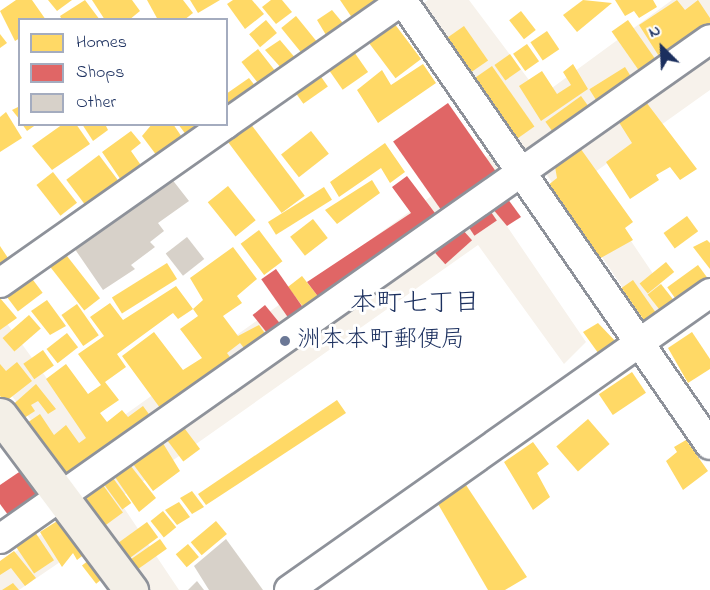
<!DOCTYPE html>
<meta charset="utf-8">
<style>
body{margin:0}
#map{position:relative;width:710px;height:590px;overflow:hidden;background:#fff;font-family:"Indie Flower","Klee One",sans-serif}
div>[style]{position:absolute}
.built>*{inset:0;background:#f7f2eb}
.homes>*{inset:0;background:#ffd966;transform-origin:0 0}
.shops>*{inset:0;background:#e06666;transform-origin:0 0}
.building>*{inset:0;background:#d7d1c9;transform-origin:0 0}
.roads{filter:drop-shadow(2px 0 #8e929a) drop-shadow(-2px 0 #8e929a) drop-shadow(0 2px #8e929a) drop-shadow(0 -2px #8e929a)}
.minor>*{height:28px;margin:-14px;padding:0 14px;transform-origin:14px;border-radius:14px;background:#fff}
.major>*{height:33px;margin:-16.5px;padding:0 16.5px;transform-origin:16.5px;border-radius:16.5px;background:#f3efe7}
.dots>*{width:16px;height:16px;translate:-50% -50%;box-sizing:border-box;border:3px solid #fff;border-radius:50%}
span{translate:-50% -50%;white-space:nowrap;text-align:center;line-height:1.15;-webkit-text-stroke:6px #fff;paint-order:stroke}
.poi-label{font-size:24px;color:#1b2f5e}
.left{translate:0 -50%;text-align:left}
.neighbourhood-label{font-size:26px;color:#1b2f5e}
.legend{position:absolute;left:18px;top:18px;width:210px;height:108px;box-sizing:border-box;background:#fff;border:2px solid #a4acbf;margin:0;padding:8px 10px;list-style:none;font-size:18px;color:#1b2f5e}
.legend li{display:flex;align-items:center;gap:12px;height:30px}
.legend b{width:30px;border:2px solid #a4acbf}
.north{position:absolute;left:632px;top:18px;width:60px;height:60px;-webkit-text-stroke:4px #fff;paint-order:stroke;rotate:336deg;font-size:16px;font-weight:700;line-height:24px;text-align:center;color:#1b2f5e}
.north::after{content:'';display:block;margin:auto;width:21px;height:27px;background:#1b2f5e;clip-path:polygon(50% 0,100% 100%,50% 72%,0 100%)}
</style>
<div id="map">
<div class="built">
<div style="clip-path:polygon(428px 0,469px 0,541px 96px,672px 0,710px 0,710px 35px,529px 160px,420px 6px)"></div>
<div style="clip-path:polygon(710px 50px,710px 90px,588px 177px,674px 305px,647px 324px,543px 169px)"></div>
<div style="clip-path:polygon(489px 155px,502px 174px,77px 478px,0 381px,0 314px,91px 439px)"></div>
<div style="clip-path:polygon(489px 200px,586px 342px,564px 364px,478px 245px,118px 499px,179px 590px,138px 590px,73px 499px)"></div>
<div style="clip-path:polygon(66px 518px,82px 547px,19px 590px,0 590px,0 562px)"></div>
</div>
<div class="homes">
<div style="clip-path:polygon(16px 0,32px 0,46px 20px,20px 20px,20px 38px,15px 41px,0 11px)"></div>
<div style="clip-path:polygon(48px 0,72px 0,57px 11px)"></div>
<div style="clip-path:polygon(85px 0,100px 20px,62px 20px,60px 16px)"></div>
<div style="clip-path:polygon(92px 0,132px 0,140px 11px,129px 20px,105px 20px)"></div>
<div style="clip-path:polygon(147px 0,183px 0,193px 13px,184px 20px,158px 20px)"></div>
<div style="clip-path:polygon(190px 0,220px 0,198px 13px)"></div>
<div style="clip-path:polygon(233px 0,252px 0,264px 14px,245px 29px,227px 4px)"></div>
<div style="clip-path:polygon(271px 0,282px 0,292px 12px,276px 24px,262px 7px)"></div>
<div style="clip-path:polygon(340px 0,382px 0,357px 25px)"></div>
<div style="clip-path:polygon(583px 0,612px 3px,577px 32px,563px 15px)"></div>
<div style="clip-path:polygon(615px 0,653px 0,657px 7px,639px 18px,634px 11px,625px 16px)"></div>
<div style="clip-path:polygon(677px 0,685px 10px,698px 0,710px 18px,710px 28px,662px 61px,639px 25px)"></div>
<div style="clip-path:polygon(332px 10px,347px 28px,329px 40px,317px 20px)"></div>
<div style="left:521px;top:11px;width:24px;height:15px;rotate:52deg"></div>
<div style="left:296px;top:16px;width:32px;height:19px;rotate:51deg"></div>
<div style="left:391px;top:19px;width:50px;height:32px;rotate:53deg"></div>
<div style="left:266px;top:20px;width:17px;height:22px;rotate:50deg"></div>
<div style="left:628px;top:20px;width:50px;height:20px;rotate:55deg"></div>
<div style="left:464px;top:26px;width:42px;height:26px;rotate:55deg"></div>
<div style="left:547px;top:31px;width:22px;height:20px;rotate:56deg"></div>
<div style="clip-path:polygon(0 34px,7px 43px,0 48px)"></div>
<div style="clip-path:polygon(280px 40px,297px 60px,283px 70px,265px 50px)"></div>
<div style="left:527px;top:44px;width:21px;height:17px;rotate:55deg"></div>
<div style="left:258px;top:49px;width:34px;height:21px;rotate:52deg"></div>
<div style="left:352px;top:49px;width:28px;height:31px;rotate:55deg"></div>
<div style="left:510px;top:54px;width:19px;height:19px;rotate:55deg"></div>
<div style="clip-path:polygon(423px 64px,436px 83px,378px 123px,357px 90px,382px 70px,391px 85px)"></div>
<div style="clip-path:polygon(573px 64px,588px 89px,541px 121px,519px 86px,542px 71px,557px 94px,571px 85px,563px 72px)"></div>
<div style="left:492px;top:66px;width:74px;height:25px;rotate:55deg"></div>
<div style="left:625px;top:67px;width:15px;height:42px;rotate:58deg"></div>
<div style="left:317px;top:71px;width:19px;height:30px;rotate:55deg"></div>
<div style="clip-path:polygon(249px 78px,260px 92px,226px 114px,226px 94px)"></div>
<div style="left:581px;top:96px;width:17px;height:44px;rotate:54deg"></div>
<div style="clip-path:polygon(643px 98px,697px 169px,680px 180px,670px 167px,656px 175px,659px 180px,630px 199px,606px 162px,632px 143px,615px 116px)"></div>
<div style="clip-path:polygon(20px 106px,20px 120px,12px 110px)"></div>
<div style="clip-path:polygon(6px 112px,22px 138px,0 152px,0 117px)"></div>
<div style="left:247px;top:119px;width:96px;height:29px;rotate:53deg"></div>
<div style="clip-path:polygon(22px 124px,37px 124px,27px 131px)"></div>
<div style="clip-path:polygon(63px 124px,76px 124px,90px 144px,52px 170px,32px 146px)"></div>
<div style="clip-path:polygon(82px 124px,105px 124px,108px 130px,93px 141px)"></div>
<div style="clip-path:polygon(152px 124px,173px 124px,186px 143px,160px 160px,142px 136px)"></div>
<div style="clip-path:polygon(178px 124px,214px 124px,190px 140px)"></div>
<div style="clip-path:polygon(131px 131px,141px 143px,131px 151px,145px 171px,125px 186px,102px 152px)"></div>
<div style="left:311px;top:131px;width:29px;height:38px;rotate:52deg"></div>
<div style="clip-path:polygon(385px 143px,405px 172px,390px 183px,381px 168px,339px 197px,330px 182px)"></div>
<div style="clip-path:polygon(578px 145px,633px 222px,625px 228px,633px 240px,599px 259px,547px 186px,557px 178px,554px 161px)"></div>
<div style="left:99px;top:155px;width:35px;height:41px;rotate:53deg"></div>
<div style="left:53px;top:172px;width:39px;height:21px;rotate:52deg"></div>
<div style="clip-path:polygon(372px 180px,380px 193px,337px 224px,325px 210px)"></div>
<div style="left:228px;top:186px;width:44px;height:26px;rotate:51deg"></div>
<div style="left:324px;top:187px;width:15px;height:66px;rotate:58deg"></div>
<div style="left:687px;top:216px;width:19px;height:29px;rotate:54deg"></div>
<div style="left:313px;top:219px;width:24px;height:29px;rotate:52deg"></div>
<div style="left:259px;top:230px;width:39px;height:23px;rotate:53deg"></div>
<div style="clip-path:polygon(707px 240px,710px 243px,710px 269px,693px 247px)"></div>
<div style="clip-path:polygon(0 246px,12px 264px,0 271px)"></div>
<div style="left:60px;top:247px;width:65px;height:20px;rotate:52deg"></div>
<div style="clip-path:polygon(233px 247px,257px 279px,237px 296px,242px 303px,223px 316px,238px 336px,259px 325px,269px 339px,248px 353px,240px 343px,227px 353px,235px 364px,163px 412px,122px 356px,154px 332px,183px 370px,202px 358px,180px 329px,198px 316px,193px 309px,203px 300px,190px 278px)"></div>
<div style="left:666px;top:262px;width:13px;height:34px;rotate:51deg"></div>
<div style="left:167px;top:263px;width:19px;height:65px;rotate:58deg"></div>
<div style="left:698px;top:265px;width:19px;height:38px;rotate:54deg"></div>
<div style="left:27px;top:272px;width:26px;height:31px;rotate:53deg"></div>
<div style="left:302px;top:276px;width:29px;height:18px;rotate:52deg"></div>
<div style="left:633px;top:280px;width:42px;height:14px;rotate:55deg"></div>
<div style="left:661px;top:284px;width:23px;height:17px;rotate:52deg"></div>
<div style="clip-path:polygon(176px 286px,193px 309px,178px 319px,173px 313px,117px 354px,126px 367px,105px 382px,119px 400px,100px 413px,107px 422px,122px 410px,128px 417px,143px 406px,154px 421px,65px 484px,21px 427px,40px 414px,54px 435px,66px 425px,79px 443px,86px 438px,46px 379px,66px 364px,88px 394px,101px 385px,78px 354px,104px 336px,90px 317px,110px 303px,123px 320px)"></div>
<div style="clip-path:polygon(0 298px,17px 318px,0 330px)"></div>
<div style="clip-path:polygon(47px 300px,66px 326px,50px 335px,31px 311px)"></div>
<div style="left:77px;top:304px;width:38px;height:19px;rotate:55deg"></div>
<div style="left:29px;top:315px;width:18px;height:35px;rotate:49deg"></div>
<div style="clip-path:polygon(598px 323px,618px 344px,601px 357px,583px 332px)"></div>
<div style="clip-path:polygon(692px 332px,710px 359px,710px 369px,688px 383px,668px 348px)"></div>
<div style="left:67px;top:333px;width:18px;height:26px;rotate:52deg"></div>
<div style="left:43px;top:350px;width:19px;height:24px;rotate:55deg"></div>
<div style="clip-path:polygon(17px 362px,32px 381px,5px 402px,0 396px,0 364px,6px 371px)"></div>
<div style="left:632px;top:372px;width:25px;height:40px;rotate:56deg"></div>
<div style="clip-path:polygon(36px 384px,56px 409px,48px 414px,38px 401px,31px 405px,35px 411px,18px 422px,8px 409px)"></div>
<div style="clip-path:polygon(337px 400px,346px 413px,206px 505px,198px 494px)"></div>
<div style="left:588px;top:419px;width:33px;height:42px;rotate:49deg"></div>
<div style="left:182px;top:425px;width:30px;height:21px;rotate:53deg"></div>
<div style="clip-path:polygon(161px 440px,180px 471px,153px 491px,133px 464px,145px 456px,142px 452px)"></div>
<div style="clip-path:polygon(686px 440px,708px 471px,683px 490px,666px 461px,677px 452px,674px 447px)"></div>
<div style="clip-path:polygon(533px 442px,549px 464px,537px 473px,550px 497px,533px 510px,504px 462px)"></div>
<div style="clip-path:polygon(130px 465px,156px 498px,139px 512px,115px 477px)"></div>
<div style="left:113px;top:478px;width:31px;height:11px;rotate:54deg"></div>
<div style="left:100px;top:481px;width:39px;height:24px;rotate:54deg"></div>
<div style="clip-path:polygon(466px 485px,527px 577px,505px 590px,488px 590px,438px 504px)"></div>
<div style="clip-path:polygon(192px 491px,204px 507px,192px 514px,180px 498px)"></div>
<div style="clip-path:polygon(179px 502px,190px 517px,177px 525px,165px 510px)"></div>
<div style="left:163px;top:511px;width:21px;height:16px;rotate:51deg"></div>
<div style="clip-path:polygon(65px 516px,86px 553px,77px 560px,73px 553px,62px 567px,40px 532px)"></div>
<div style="left:216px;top:521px;width:17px;height:33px;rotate:50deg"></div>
<div style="left:147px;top:522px;width:19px;height:40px;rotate:54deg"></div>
<div style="left:35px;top:532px;width:34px;height:24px;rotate:56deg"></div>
<div style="left:160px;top:539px;width:12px;height:39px;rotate:55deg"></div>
<div style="left:188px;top:544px;width:17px;height:16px;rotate:50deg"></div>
<div style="clip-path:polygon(14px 551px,36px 578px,25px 586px,11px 568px,0 575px,0 561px)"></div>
<div style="left:93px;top:557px;width:23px;height:14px;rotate:52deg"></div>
<div style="clip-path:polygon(13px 583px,19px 590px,2px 590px)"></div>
</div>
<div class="shops">
<div style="left:448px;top:103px;width:85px;height:67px;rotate:55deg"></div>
<div style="clip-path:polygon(407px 176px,438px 217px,320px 299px,307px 282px,411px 213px,392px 187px)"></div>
<div style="clip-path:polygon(507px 198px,521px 217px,507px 226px,492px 208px)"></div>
<div style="left:489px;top:209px;width:14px;height:27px;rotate:56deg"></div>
<div style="left:462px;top:229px;width:15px;height:36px;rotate:48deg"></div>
<div style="left:276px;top:269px;width:54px;height:18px;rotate:55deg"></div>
<div style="left:265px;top:305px;width:32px;height:16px;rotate:51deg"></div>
<div style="clip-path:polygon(28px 466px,49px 492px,11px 519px,0 504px,0 485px)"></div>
</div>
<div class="building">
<div style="clip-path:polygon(171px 178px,189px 201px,158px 223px,164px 231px,150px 242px,155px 247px,131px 265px,135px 269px,103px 290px,70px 242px)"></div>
<div style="left:187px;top:237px;width:28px;height:27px;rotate:52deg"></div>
<div style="clip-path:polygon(226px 539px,263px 590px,209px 590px,194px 566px)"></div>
<div style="clip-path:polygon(197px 581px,204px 590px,188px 590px)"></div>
</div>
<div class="roads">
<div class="minor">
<div style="left:402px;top:0;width:541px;rotate:55.31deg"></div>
<div style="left:226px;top:124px;width:216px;rotate:-35deg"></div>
<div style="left:0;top:283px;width:276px;rotate:-35.1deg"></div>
<div style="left:0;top:539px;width:868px;rotate:-35.15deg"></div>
<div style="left:289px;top:590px;width:515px;rotate:-35.2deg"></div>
</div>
<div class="major">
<div style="left:0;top:415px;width:219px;rotate:53.2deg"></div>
</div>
</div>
<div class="dots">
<div style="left:285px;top:341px;background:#6b7896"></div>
</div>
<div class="poi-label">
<span class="left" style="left:297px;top:341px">洲本本町郵便局</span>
</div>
<div class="neighbourhood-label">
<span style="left:415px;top:305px">本町七丁目</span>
</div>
<ul class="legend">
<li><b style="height:16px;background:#ffd966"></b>Homes</li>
<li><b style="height:16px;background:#e06666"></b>Shops</li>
<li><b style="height:16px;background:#d7d1c9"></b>Other</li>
</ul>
<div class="north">N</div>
</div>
